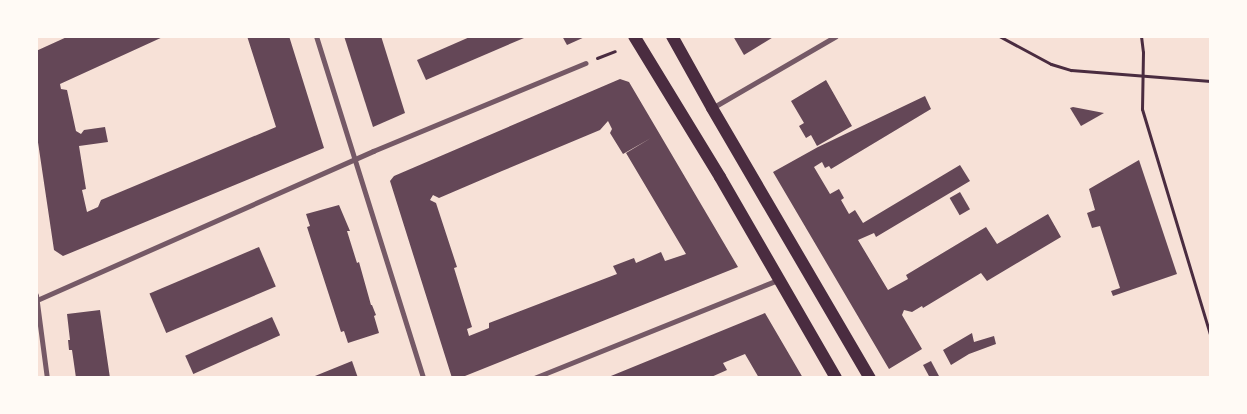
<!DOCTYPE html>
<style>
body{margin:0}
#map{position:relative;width:1247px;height:414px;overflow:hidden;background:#f7e1d7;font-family:"Public Sans",sans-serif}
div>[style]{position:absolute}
.building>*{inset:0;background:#644757;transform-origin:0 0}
.path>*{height:3px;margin:-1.5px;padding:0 1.5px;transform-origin:1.5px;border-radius:1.5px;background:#4a2c40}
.minor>*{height:5px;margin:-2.5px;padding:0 2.5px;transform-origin:2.5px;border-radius:2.5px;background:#755966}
.primary>*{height:12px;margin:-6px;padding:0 6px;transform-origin:6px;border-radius:6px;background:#4a2c40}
span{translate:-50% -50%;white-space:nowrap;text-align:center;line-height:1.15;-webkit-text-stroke:4.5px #fffaf5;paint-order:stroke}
.frame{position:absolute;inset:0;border:38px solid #fffaf5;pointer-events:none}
</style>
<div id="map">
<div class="building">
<div style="clip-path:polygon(69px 36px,165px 36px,60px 84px,61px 89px,67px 90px,76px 131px,81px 134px,84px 130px,105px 127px,108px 142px,79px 146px,86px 189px,82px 190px,87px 212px,98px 207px,101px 200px,276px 127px,247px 36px,289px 36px,324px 148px,63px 256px,54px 250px,36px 129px,36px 51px)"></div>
<div style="clip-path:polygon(344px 36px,381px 36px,405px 113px,373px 127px)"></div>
<div style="clip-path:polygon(472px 36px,524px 38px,426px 80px,417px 60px)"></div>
<div style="clip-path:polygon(562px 36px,587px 36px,567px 45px)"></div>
<div style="clip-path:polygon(733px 36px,775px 36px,744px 55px)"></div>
<div style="clip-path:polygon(evenodd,620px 79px,629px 82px,738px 267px,460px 378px,452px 378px,390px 181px,394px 176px,620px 79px,608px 121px,612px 129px,610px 133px,623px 154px,651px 138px,626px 153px,686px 254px,665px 261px,661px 252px,636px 263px,634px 258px,613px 266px,617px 274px,489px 323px,489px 328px,469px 336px,467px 329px,472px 327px,454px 268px,457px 267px,436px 203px,430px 200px,433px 195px,439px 198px,502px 171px,600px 130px,608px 121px)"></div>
<div style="clip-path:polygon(826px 80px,852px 126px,817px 146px,811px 135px,806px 138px,799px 126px,804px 123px,791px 101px)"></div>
<div style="clip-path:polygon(925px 96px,931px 109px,831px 169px,829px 166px,825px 168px,822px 162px,814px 167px,830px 194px,839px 189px,844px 198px,841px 200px,849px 214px,855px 210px,863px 223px,960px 165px,970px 181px,876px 237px,874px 233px,858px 240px,888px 290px,908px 279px,906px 275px,986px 227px,997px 244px,1048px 214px,1061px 237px,987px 281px,981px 273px,923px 308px,922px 306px,912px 312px,904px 310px,902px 315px,922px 349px,889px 369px,773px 172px,818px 147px)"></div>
<div style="clip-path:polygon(1073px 107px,1104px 113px,1081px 126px,1070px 108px)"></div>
<div style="clip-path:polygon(1139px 160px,1177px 274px,1113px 296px,1111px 291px,1120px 288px,1100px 226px,1092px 228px,1087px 213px,1095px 210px,1089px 189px)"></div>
<div style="left:960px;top:192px;width:20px;height:12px;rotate:60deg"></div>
<div style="clip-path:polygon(339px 205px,350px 231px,347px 231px,357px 263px,359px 262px,371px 305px,372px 305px,376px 315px,374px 316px,379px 333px,348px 343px,344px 331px,341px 332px,307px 227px,310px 226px,306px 214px)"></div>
<div style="left:259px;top:247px;width:43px;height:119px;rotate:67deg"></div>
<div style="clip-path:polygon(100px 310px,110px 378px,76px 378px,72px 350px,69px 350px,68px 340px,70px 340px,67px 314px)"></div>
<div style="clip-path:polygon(765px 313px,803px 378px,759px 378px,745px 354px,723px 363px,727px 370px,709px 378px,606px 378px)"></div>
<div style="left:272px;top:317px;width:20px;height:95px;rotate:66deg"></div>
<div style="clip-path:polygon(972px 333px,974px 342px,994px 336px,996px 344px,969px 354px,951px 365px,943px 350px)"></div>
<div style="clip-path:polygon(352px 361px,358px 378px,310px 378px)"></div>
<div style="clip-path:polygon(931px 361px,940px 378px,930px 378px,923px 365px)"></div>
</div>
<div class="path">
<div style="left:999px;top:36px;width:59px;rotate:28.3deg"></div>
<div style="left:1051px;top:64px;width:21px;rotate:17deg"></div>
<div style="left:1071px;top:70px;width:140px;rotate:4.5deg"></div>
<div style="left:1141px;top:36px;width:16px;rotate:83deg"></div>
<div style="left:1143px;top:52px;width:57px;rotate:91deg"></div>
<div style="left:1142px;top:109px;width:238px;rotate:73.2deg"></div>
<div style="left:597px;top:58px;width:19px;rotate:-21deg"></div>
</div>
<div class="minor">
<div style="left:316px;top:36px;width:358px;rotate:72.6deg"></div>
<div style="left:712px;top:108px;width:143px;rotate:-30.1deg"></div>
<div style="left:36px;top:295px;width:84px;rotate:82.5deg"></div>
<div style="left:37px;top:300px;width:368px;rotate:-23.9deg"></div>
<div style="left:373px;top:151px;width:230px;rotate:-22.5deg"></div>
<div style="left:534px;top:378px;width:263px;rotate:-21.9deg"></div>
</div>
<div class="primary">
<div style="left:634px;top:36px;width:165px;rotate:58.6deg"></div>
<div style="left:720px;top:177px;width:232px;rotate:60deg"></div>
<div style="left:672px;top:36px;width:82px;rotate:60.9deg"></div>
<div style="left:712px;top:108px;width:313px;rotate:59.7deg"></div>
</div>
<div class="frame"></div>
</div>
